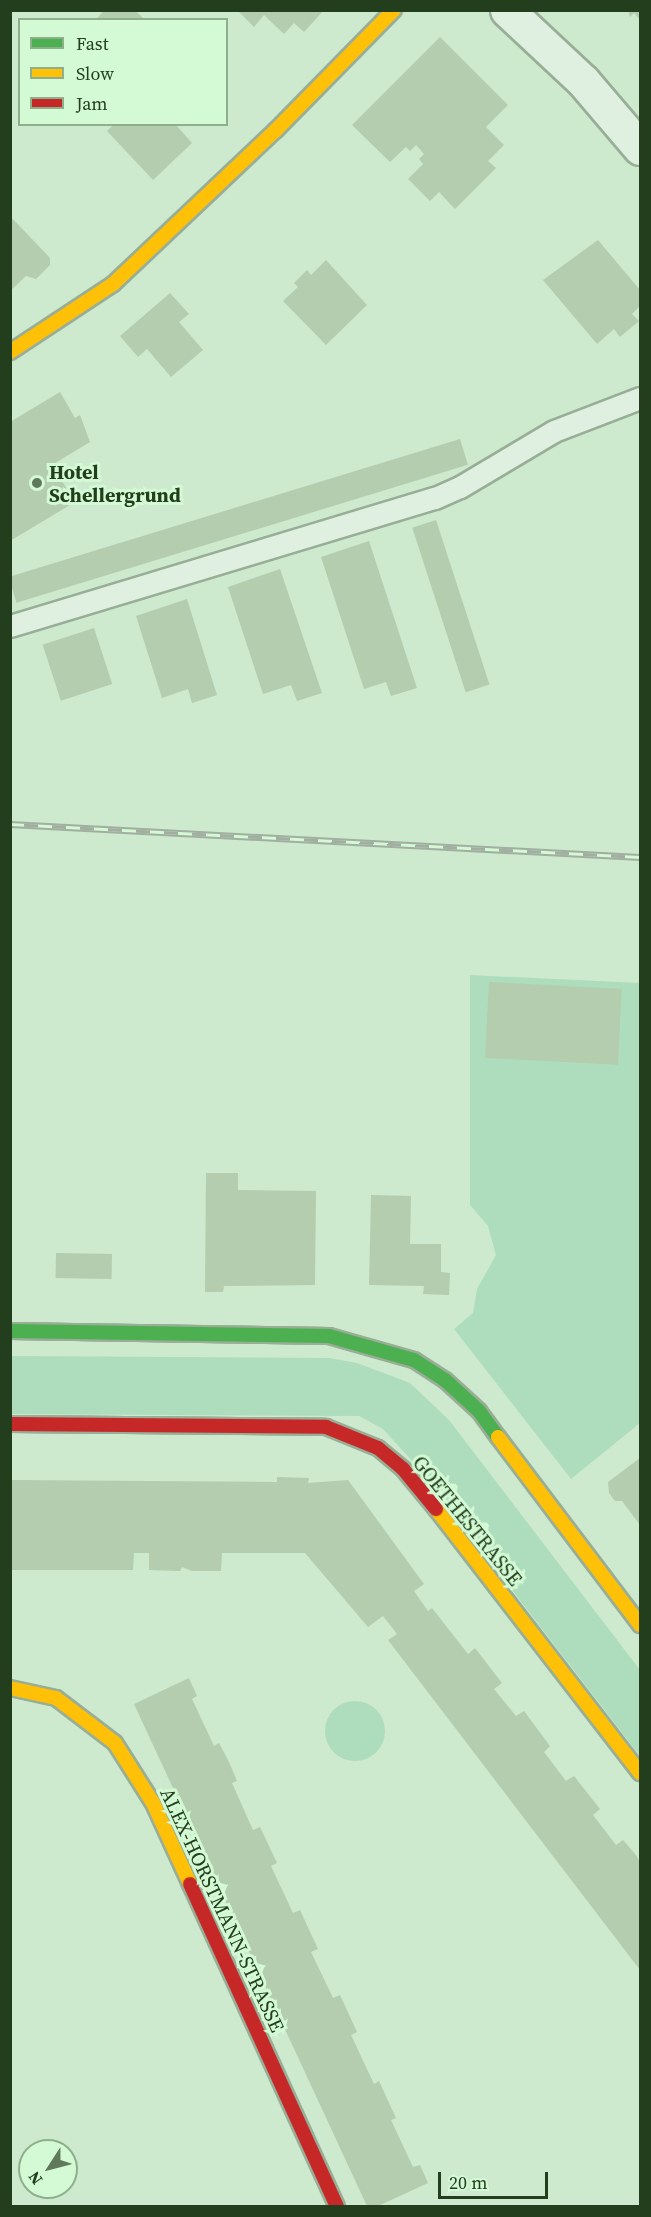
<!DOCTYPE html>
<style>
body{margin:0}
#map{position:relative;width:651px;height:2217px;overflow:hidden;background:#cde9ce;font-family:"Source Serif 4",serif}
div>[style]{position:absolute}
.green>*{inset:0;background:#aeddbd}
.round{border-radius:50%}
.building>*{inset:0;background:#b3cdae;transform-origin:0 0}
.roads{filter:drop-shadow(2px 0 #98ae96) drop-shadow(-2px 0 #98ae96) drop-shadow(0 2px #98ae96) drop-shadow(0 -2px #98ae96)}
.lane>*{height:21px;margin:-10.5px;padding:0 10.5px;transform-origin:10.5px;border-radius:10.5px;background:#e0f0e0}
.street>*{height:33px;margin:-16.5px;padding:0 16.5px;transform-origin:16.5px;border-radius:16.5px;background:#e0f0e0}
.fast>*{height:14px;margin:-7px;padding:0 7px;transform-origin:7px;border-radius:7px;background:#4caf50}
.slow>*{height:14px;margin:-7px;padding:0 7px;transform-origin:7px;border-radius:7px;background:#ffc107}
.jam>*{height:14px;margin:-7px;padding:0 7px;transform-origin:7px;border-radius:7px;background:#c62828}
.rail>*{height:7px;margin-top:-3.5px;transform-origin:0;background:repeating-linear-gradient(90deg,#d3fad4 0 14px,#a1afa0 0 28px);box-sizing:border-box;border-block:2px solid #a1afa0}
.dots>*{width:16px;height:16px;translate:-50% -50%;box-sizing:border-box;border:3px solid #d3fad4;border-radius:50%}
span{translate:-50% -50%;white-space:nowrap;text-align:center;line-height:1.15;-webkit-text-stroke:6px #d3fad4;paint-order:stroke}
.poi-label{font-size:20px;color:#233e1c;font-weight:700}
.left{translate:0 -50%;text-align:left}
.street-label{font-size:20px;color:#233e1c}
.frame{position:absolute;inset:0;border:12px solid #233e1c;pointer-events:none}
.legend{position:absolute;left:18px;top:18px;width:210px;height:108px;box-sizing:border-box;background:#d3fad4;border:2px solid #8daf8a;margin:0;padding:8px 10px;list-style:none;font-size:18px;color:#233e1c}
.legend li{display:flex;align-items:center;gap:12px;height:30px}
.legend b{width:30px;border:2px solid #8daf8a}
.north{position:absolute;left:18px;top:2139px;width:60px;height:60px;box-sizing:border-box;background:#d3fad4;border:2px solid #8daf8a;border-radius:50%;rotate:234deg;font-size:16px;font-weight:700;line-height:24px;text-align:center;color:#233e1c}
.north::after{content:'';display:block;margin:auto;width:21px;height:27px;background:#5e7a5a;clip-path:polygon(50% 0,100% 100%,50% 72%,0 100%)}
.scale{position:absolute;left:438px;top:2172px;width:110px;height:27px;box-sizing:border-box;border:3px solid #233e1c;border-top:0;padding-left:8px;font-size:18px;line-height:21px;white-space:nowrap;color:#233e1c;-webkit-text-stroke:4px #d3fad4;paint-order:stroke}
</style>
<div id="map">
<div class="green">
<div style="clip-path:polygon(470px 975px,640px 983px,640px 1423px,571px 1479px,454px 1329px,473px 1313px,477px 1289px,496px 1255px,488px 1226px,470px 1205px)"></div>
<div style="clip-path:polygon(11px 1356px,329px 1358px,357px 1363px,410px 1383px,449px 1420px,640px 1670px,640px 1756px,415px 1464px,383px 1429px,359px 1416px,11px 1414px)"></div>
<div class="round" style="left:325px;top:1701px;width:60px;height:60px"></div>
</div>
<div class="building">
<div style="clip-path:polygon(104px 10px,135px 10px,145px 20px,96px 20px)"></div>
<div style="clip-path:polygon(237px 10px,324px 10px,304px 32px,294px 23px,284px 34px,264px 15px,254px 27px)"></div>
<div style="clip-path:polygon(628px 10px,640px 10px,640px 20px,634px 13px,630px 17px)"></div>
<div style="clip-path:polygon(440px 37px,508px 105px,486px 127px,504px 145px,488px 161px,496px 168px,455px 209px,439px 192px,430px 201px,408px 179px,423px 164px,419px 159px,424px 154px,416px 145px,410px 151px,406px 147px,390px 162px,352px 125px)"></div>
<div style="clip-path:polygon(114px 124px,175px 124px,192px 143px,153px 180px,107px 131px)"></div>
<div style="clip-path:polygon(10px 216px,50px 258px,50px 265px,36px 279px,26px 276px,10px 291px)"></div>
<div style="clip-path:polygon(598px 240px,640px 290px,640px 306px,632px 314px,639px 321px,620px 337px,614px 329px,597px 344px,543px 280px)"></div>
<div style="clip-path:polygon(326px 260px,367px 305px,326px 345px,283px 301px,298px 287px,294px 283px,307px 270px,311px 275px)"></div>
<div style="clip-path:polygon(170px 293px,189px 314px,179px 322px,203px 350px,171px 377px,147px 349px,138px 357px,120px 336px)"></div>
<div style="clip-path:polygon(60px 392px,75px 418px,80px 415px,90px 442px,52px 465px,75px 502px,10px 541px,10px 422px)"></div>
<div style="left:460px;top:439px;width:27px;height:472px;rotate:73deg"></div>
<div style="left:436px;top:520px;width:173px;height:25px;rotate:72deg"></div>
<div style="clip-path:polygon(369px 541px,417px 688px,391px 696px,386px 682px,364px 689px,321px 557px)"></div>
<div style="clip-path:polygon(280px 569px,322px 693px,297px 701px,291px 685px,263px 694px,228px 587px)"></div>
<div style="clip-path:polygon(187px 599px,217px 695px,192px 703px,188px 689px,162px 698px,136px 616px)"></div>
<div style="left:94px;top:628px;width:59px;height:54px;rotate:72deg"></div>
<div style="left:489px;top:982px;width:133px;height:76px;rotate:3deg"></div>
<div style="clip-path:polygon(206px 1173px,238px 1173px,238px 1190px,316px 1191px,315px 1285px,224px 1286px,223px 1292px,205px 1292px)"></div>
<div style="clip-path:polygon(371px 1195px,411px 1196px,410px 1244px,441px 1244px,441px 1272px,450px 1273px,449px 1295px,423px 1294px,424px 1286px,369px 1285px)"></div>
<div style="left:56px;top:1253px;width:56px;height:25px;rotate:1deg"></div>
<div style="clip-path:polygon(640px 1458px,640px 1525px,622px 1501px,615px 1501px,609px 1493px,608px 1482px)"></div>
<div style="clip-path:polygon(277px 1477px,309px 1478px,308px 1483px,348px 1480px,424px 1584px,414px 1591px,428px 1611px,432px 1608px,468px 1654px,475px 1648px,502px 1683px,494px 1689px,516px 1716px,524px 1711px,550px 1746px,544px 1752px,566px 1781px,574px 1776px,600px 1809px,593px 1815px,616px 1845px,623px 1840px,636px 1855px,640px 1862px,640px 1970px,388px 1640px,397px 1634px,383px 1616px,368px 1627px,305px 1553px,222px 1553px,221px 1571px,192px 1571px,182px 1567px,180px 1571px,149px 1570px,149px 1553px,134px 1553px,133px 1570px,10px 1570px,10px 1480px,277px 1482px)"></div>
<div style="clip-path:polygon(189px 1678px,197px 1696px,192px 1699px,214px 1746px,219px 1743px,229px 1762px,237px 1781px,232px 1783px,253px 1830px,260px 1827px,277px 1863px,271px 1866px,293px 1913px,300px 1910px,318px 1949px,311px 1952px,323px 1977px,333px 1998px,340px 1995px,357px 2032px,351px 2035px,374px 2084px,379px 2081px,396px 2118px,391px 2120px,413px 2167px,420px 2165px,428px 2183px,378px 2206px,367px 2206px,134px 1704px)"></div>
</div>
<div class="roads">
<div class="lane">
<div style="left:10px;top:626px;width:444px;rotate:-16.8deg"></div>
<div style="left:435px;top:498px;width:27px;rotate:-24deg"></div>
<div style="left:460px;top:487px;width:109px;rotate:-30.8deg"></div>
<div style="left:554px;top:431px;width:92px;rotate:-21deg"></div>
</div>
<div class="street">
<div style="left:507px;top:10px;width:104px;rotate:43.1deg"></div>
<div style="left:583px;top:81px;width:88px;rotate:49.6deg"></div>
</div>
<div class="fast">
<div style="left:10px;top:1331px;width:319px;rotate:0.9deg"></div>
<div style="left:329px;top:1336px;width:88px;rotate:15.8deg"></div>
<div style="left:414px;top:1360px;width:37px;rotate:33deg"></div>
<div style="left:445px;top:1380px;width:46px;rotate:42.4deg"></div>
<div style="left:479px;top:1411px;width:32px;rotate:54deg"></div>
</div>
<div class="slow">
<div style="left:10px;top:352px;width:123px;rotate:-33.4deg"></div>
<div style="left:113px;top:284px;width:224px;rotate:-43.4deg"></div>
<div style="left:276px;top:130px;width:168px;rotate:-45.5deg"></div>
<div style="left:498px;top:1437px;width:236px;rotate:52.9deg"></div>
<div style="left:436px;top:1509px;width:334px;rotate:52.3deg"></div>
<div style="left:10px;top:1688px;width:47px;rotate:12.3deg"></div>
<div style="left:56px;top:1698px;width:74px;rotate:37.3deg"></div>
<div style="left:115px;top:1743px;width:71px;rotate:57.7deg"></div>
<div style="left:153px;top:1803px;width:89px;rotate:65.4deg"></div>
</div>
<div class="jam">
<div style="left:10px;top:1424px;width:316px;rotate:0.5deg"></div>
<div style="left:326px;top:1427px;width:56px;rotate:22deg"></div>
<div style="left:378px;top:1448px;width:33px;rotate:40deg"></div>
<div style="left:403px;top:1469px;width:52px;rotate:50.5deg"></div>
<div style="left:190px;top:1884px;width:354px;rotate:65.5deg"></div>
</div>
</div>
<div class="rail">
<div style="left:10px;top:824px;width:631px;rotate:3deg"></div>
</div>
<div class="dots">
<div style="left:37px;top:483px;background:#5e7a5a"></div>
</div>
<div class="poi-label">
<span class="left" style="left:49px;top:484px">Hotel<br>Schellergrund</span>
</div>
<div class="street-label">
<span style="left:467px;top:1521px;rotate:51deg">GOETHESTRASSE</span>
<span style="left:222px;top:1910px;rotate:65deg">ALEX-HORSTMANN-STRASSE</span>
</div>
<div class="frame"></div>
<ul class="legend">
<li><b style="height:8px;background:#4caf50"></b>Fast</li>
<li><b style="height:8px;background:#ffc107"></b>Slow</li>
<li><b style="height:8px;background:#c62828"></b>Jam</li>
</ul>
<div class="north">N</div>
<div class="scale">20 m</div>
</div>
